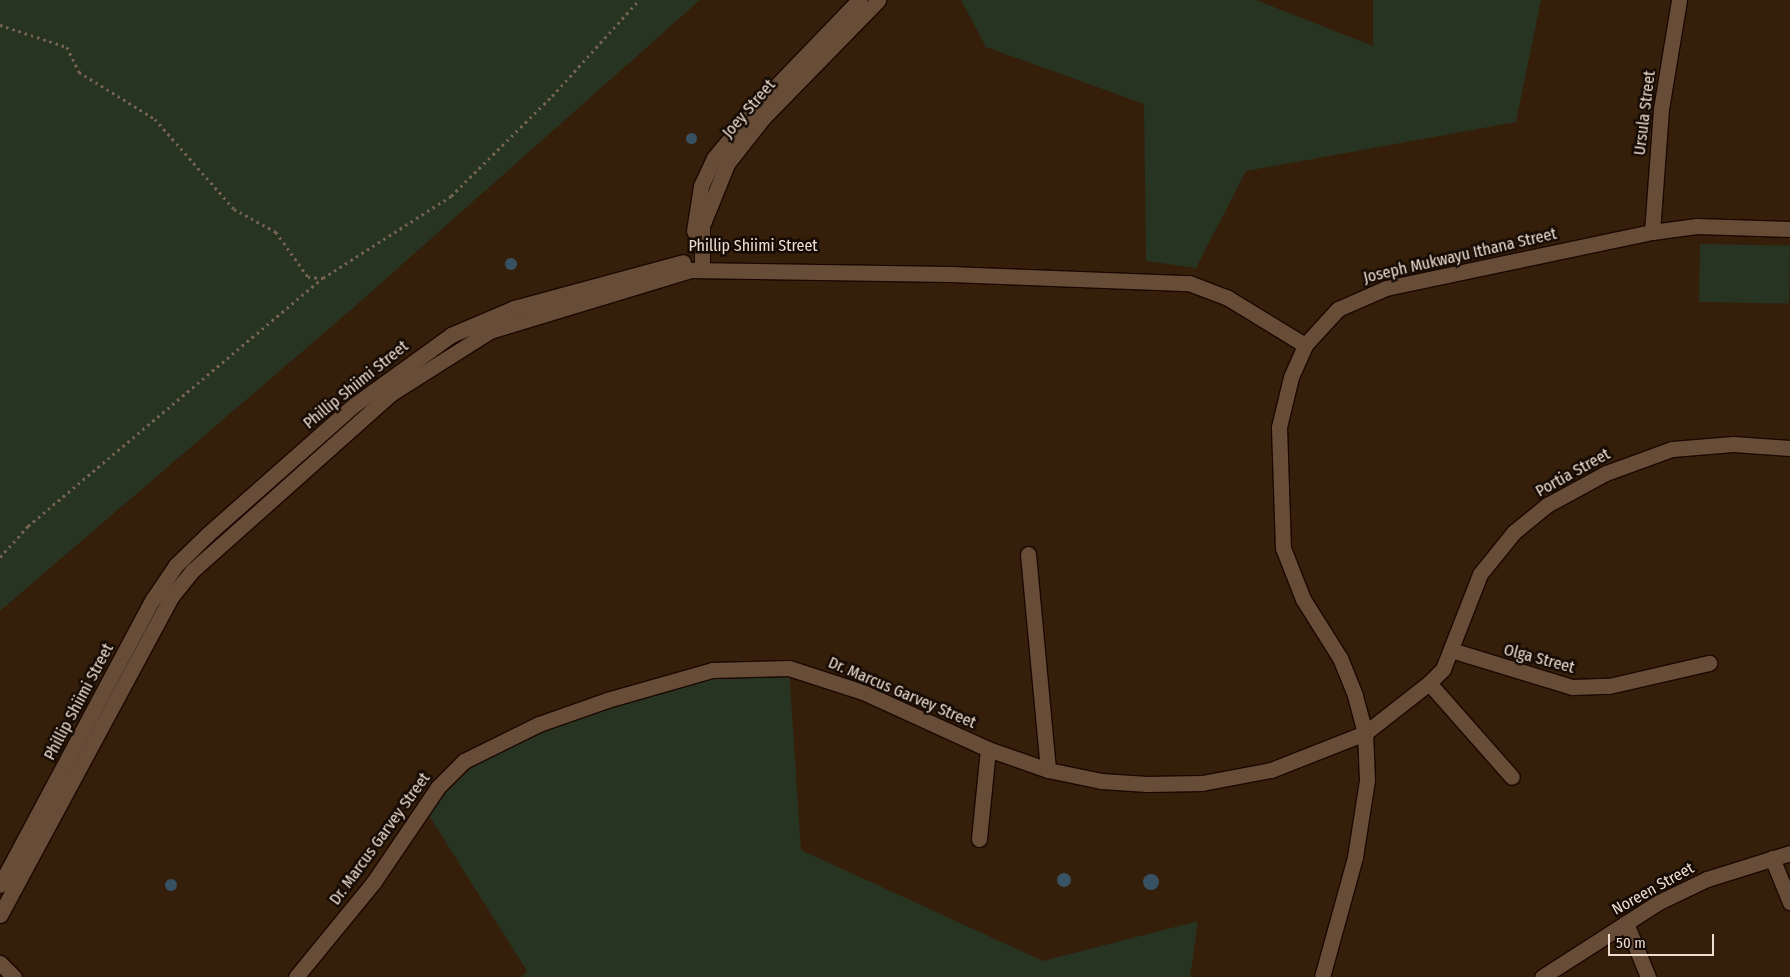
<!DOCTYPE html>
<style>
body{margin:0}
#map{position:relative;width:1790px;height:977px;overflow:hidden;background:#351e0a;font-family:"Fira Sans Condensed",sans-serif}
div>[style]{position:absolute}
.green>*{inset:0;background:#273421;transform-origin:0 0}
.water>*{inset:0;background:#385264}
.round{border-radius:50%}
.path>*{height:2.5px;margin-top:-1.25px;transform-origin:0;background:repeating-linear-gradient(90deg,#776351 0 2.5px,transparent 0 6.5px)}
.roads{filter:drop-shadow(1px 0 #1b0700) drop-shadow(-1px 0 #1b0700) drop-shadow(0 1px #1b0700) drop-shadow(0 -1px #1b0700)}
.minor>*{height:15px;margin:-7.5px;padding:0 7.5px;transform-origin:7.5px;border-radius:7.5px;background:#674d38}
span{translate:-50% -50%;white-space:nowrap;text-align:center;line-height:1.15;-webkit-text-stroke:5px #150b04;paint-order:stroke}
.street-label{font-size:16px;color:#edddd1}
.scale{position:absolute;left:1608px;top:934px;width:106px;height:22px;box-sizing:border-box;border:2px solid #edddd1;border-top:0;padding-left:6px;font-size:15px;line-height:18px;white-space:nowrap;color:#edddd1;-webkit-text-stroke:4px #150b04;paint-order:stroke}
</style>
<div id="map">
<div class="green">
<div style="clip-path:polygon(0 0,700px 0,353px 308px,0 611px)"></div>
<div style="clip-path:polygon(961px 0,1256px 0,1373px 46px,1373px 0,1541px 0,1516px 122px,1246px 171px,1196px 268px,1146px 261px,1144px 104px,986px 47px)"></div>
<div style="left:1700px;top:244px;width:90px;height:58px;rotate:1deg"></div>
<div style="clip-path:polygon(789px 668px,801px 850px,1043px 961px,1198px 921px,1190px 977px,522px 977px,527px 971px,423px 806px,464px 761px,667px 680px)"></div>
</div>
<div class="water">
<div class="round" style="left:685.5px;top:132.5px;width:11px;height:11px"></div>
<div class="round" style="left:505px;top:258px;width:12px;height:12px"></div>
<div class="round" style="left:1057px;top:873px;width:14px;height:14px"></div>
<div class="round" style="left:1143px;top:874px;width:16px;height:16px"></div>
<div class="round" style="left:165px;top:879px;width:12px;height:12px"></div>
</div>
<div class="path">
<div style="left:0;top:25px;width:71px;rotate:18.2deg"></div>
<div style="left:67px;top:47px;width:28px;rotate:64deg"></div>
<div style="left:79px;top:72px;width:89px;rotate:31.7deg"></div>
<div style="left:155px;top:119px;width:120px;rotate:48.7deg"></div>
<div style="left:234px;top:209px;width:48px;rotate:28.7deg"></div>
<div style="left:276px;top:232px;width:55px;rotate:54.6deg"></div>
<div style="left:308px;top:277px;width:15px;rotate:4deg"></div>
<div style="left:0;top:557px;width:42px;rotate:-47.9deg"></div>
<div style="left:28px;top:526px;width:385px;rotate:-40.1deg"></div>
<div style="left:323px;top:278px;width:152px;rotate:-32.6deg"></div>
<div style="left:451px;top:196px;width:142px;rotate:-44.7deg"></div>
<div style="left:552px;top:96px;width:130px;rotate:-47.8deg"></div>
</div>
<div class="roads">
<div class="minor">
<div style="left:694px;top:231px;width:46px;rotate:-81.2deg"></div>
<div style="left:701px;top:186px;width:31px;rotate:-65deg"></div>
<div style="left:714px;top:158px;width:66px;rotate:-50.5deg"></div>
<div style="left:756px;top:107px;width:149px;rotate:-46.1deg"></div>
<div style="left:1652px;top:232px;width:123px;rotate:-85.8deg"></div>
<div style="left:1661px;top:109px;width:110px;rotate:-80.6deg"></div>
<div style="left:702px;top:269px;width:43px;rotate:-90deg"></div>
<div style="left:702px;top:226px;width:67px;rotate:-68deg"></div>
<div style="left:727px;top:164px;width:58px;rotate:-52deg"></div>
<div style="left:763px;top:118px;width:165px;rotate:-45.7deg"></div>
<div style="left:1028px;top:554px;width:217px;rotate:84.7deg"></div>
<div style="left:1451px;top:650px;width:127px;rotate:17deg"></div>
<div style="left:1572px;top:687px;width:37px;rotate:-2deg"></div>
<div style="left:1609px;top:686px;width:103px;rotate:-13deg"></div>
<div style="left:1429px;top:683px;width:125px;rotate:48.6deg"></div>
<div style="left:979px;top:839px;width:90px;rotate:-84.3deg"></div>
<div style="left:1772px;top:858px;width:48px;rotate:67.8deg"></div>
<div style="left:0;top:885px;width:324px;rotate:-61.9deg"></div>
<div style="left:153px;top:599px;width:40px;rotate:-56deg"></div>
<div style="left:175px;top:566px;width:46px;rotate:-44.1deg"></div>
<div style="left:208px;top:534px;width:195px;rotate:-41.5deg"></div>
<div style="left:354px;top:405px;width:120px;rotate:-35.8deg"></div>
<div style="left:451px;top:335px;width:69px;rotate:-23.2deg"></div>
<div style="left:514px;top:308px;width:175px;rotate:-15.2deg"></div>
<div style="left:0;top:915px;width:361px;rotate:-61.7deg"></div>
<div style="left:171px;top:597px;width:33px;rotate:-51deg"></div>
<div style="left:192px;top:571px;width:268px;rotate:-41.7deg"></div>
<div style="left:392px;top:393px;width:116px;rotate:-32.3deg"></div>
<div style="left:490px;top:331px;width:210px;rotate:-16.9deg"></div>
<div style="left:691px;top:270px;width:259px;rotate:0.9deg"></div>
<div style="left:950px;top:274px;width:239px;rotate:2.2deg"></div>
<div style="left:1189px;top:283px;width:42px;rotate:21deg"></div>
<div style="left:1228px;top:298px;width:90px;rotate:31.4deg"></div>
<div style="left:1626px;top:923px;width:58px;rotate:67.8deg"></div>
<div style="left:0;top:963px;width:20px;rotate:45deg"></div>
<div style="left:296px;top:977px;width:122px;rotate:-50.7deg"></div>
<div style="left:373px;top:883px;width:116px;rotate:-55.9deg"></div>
<div style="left:438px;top:787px;width:37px;rotate:-45deg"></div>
<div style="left:464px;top:761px;width:84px;rotate:-26.3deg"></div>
<div style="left:539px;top:724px;width:72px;rotate:-19.4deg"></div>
<div style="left:607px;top:700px;width:109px;rotate:-15.9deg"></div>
<div style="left:712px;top:670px;width:77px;rotate:-1.5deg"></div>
<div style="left:789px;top:668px;width:78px;rotate:18deg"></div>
<div style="left:863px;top:692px;width:137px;rotate:24.5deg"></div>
<div style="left:988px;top:749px;width:64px;rotate:19.3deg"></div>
<div style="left:1048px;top:770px;width:54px;rotate:11.7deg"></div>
<div style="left:1101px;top:781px;width:46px;rotate:3.7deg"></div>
<div style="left:1147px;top:784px;width:55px;rotate:-1deg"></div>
<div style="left:1202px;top:783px;width:70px;rotate:-10.7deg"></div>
<div style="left:1271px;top:770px;width:101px;rotate:-21.5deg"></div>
<div style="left:1365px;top:733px;width:81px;rotate:-38deg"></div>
<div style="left:1429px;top:683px;width:20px;rotate:-45deg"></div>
<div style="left:1443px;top:669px;width:102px;rotate:-68.7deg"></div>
<div style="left:1480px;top:574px;width:54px;rotate:-51deg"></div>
<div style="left:1514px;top:532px;width:43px;rotate:-39.3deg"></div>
<div style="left:1547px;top:505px;width:67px;rotate:-28.5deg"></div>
<div style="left:1606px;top:473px;width:70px;rotate:-20deg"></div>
<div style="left:1672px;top:449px;width:61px;rotate:-4.7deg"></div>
<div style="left:1733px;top:444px;width:57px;rotate:4deg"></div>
<div style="left:1322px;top:977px;width:124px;rotate:-74.6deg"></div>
<div style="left:1355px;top:857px;width:78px;rotate:-81.1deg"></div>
<div style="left:1367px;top:780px;width:47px;rotate:-92.4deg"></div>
<div style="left:1365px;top:733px;width:39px;rotate:-105deg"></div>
<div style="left:1355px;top:695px;width:40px;rotate:-112deg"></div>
<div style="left:1340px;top:658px;width:70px;rotate:-122.1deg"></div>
<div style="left:1303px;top:599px;width:55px;rotate:-111.4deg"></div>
<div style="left:1283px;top:548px;width:121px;rotate:-91.9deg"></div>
<div style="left:1279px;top:427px;width:51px;rotate:-76.5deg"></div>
<div style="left:1291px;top:377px;width:35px;rotate:-66deg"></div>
<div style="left:1305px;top:345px;width:49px;rotate:-47.5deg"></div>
<div style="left:1338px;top:309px;width:52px;rotate:-23.6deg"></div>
<div style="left:1386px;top:288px;width:272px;rotate:-11.9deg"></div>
<div style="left:1652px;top:232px;width:45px;rotate:-7.6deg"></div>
<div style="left:1697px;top:226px;width:93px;rotate:1.8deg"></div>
<div style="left:1542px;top:977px;width:139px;rotate:-32.7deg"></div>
<div style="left:1659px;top:902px;width:53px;rotate:-25.6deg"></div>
<div style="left:1707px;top:879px;width:87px;rotate:-17.4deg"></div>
</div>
</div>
<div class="street-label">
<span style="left:749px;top:109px;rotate:-49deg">Joey Street</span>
<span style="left:1645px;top:113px;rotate:-83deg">Ursula Street</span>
<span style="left:753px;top:246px">Phillip Shiimi Street</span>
<span style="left:1460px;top:256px;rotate:-13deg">Joseph Mukwayu Ithana Street</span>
<span style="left:356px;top:385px;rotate:-39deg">Phillip Shiimi Street</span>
<span style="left:1573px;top:473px;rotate:-29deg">Portia Street</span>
<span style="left:1539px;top:659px;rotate:15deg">Olga Street</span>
<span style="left:902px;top:693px;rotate:23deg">Dr. Marcus Garvey Street</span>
<span style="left:79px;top:702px;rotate:-62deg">Phillip Shiimi Street</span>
<span style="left:380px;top:839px;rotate:-54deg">Dr. Marcus Garvey Street</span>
<span style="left:1653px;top:889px;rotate:-29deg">Noreen Street</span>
</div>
<div class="scale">50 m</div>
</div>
